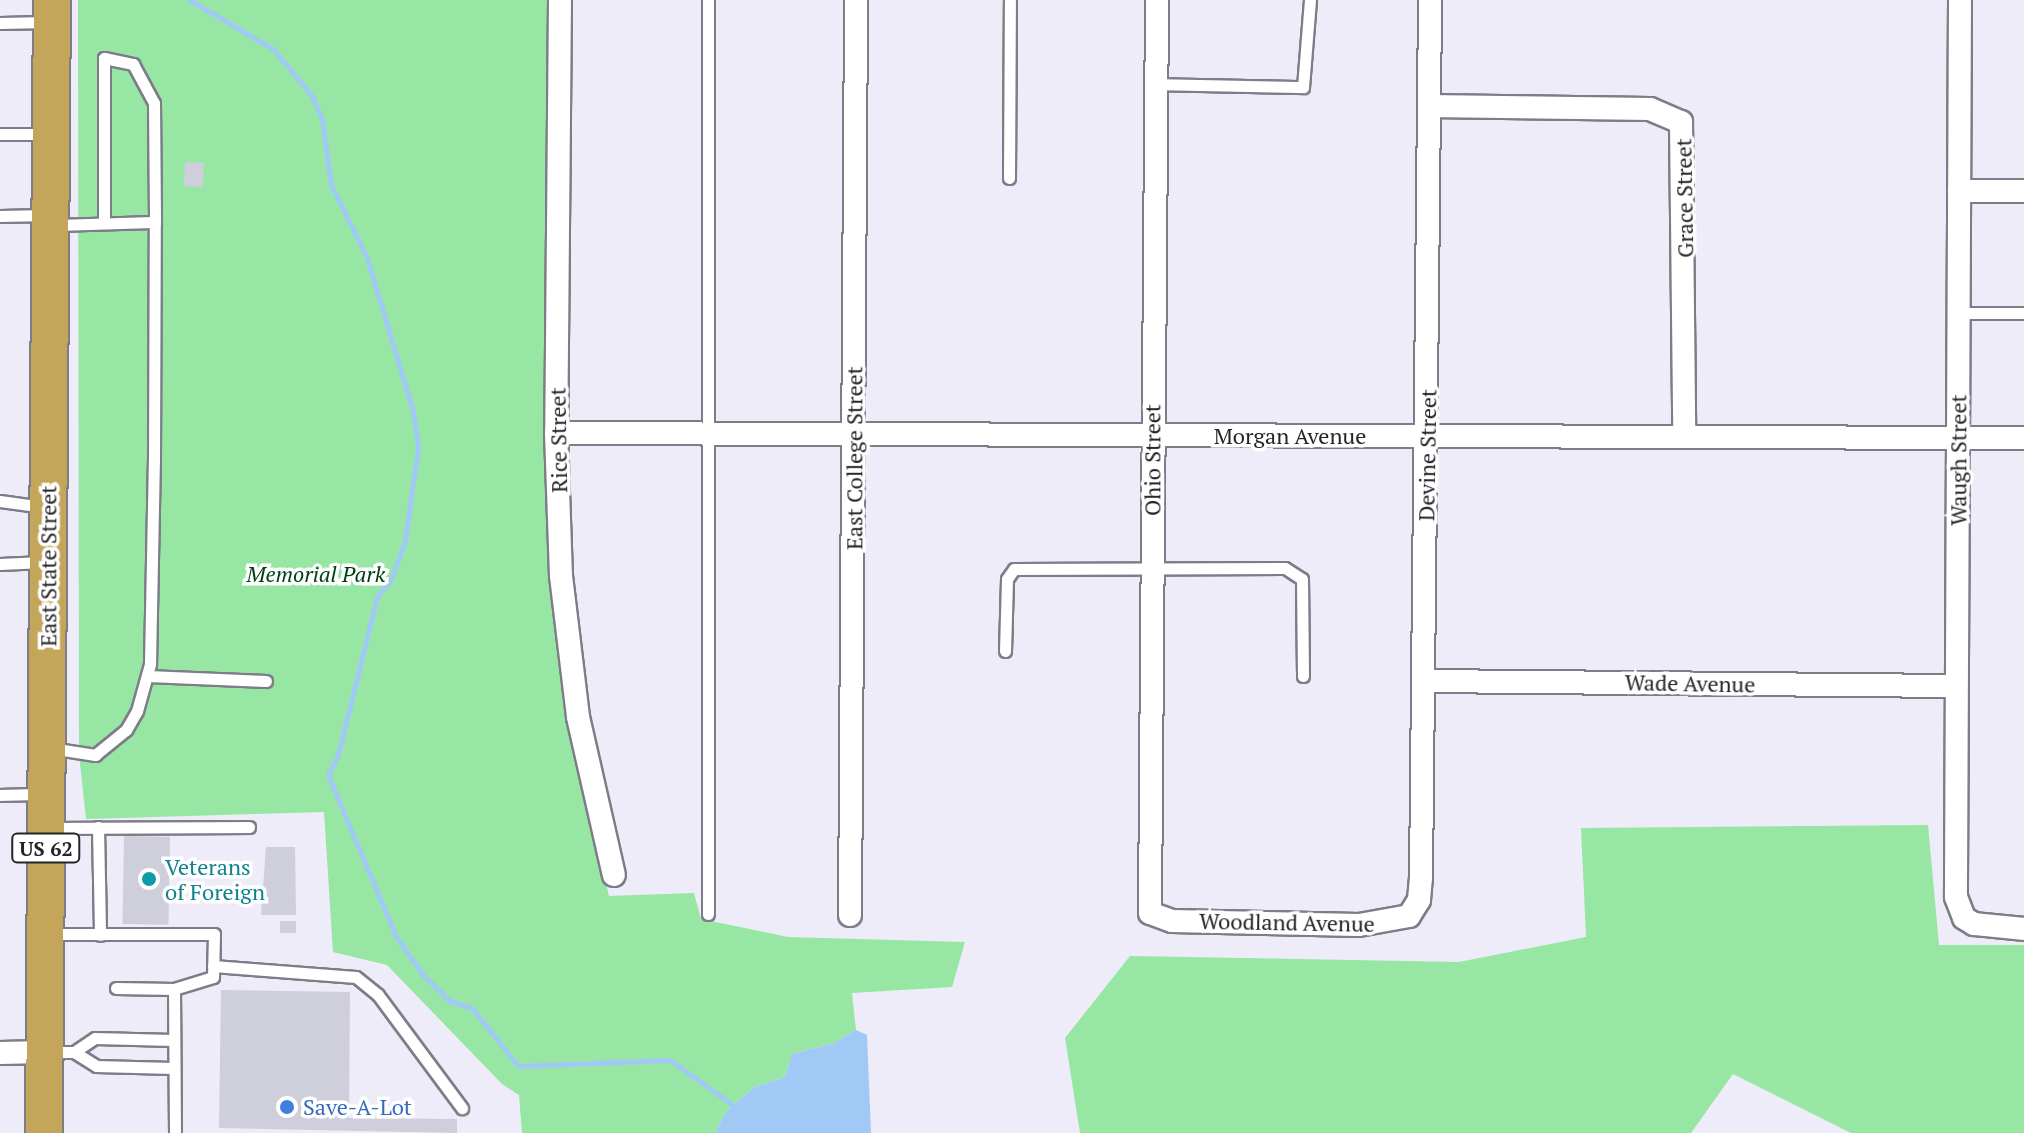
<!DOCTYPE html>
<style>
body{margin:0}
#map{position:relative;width:2024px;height:1133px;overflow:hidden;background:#edecf8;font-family:"PT Serif",serif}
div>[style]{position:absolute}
.green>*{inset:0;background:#97e6a3}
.water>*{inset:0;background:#a1c9f5}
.stream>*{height:5px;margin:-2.5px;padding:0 2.5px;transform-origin:2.5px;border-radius:2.5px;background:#a1c9f5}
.building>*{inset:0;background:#cfcfdb;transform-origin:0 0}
.roads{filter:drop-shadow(2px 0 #7d7d88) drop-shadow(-2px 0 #7d7d88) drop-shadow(0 2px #7d7d88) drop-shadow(0 -2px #7d7d88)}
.service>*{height:11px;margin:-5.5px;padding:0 5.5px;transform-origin:5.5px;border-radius:5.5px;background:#fff}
.minor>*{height:22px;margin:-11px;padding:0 11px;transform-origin:11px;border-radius:11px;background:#fff}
.trunk>*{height:36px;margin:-18px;padding:0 18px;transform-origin:18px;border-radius:18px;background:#c4a65b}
.dots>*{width:22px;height:22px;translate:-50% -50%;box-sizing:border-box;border:4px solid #fff;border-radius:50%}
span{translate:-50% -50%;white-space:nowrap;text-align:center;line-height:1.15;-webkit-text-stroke:7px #fff;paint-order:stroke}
.shield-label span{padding:2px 6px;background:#fff;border:2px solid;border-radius:6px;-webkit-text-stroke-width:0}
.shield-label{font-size:20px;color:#252529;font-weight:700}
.street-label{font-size:22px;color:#252529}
.park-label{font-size:22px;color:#003f14;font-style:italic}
.culture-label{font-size:22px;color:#0d838f}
.left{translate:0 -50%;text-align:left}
.shop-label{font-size:22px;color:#366cbe}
</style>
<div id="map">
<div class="green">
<div style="clip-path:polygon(78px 0,548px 0,546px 429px,555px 600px,584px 795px,609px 896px,694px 893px,701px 919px,788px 937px,965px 942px,952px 987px,852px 993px,856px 1030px,834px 1043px,792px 1054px,785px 1077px,754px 1087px,725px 1113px,715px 1133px,522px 1133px,519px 1095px,502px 1084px,387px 965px,333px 952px,324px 812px,86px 819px,79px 754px)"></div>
<div style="clip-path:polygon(1928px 825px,1939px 945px,2024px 945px,2024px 1133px,1851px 1133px,1733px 1074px,1691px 1133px,1080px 1133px,1065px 1038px,1130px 956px,1459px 962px,1586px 937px,1581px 828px)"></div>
</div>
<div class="water">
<div style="clip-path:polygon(856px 1030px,867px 1035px,871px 1133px,715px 1133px,725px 1113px,754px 1087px,785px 1077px,792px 1054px,834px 1043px)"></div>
</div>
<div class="stream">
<div style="left:190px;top:0;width:96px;rotate:30.6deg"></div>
<div style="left:273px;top:49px;width:61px;rotate:50.3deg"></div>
<div style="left:312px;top:96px;width:26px;rotate:67deg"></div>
<div style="left:322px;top:120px;width:66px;rotate:82.1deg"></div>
<div style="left:331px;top:185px;width:81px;rotate:63.7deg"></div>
<div style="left:367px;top:258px;width:160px;rotate:73.3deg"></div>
<div style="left:413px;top:411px;width:37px;rotate:82deg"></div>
<div style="left:418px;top:448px;width:94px;rotate:98deg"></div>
<div style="left:405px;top:541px;width:40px;rotate:110.2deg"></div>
<div style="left:391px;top:579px;width:23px;rotate:128deg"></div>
<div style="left:377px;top:597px;width:163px;rotate:103.9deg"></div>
<div style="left:338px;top:755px;width:22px;rotate:117deg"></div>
<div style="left:328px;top:775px;width:176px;rotate:67.2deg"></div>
<div style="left:396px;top:937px;width:48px;rotate:54.3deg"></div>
<div style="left:424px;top:976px;width:36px;rotate:44deg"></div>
<div style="left:450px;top:1001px;width:23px;rotate:18deg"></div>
<div style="left:472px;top:1008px;width:74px;rotate:51.6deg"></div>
<div style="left:518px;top:1066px;width:152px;rotate:-2.3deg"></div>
<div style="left:670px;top:1060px;width:82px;rotate:35.6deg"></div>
</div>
<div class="building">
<div style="left:185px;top:162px;width:19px;height:24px;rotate:3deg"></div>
<div style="left:124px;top:836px;width:46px;height:88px;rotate:1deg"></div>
<div style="clip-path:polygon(266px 847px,295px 847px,296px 915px,261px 915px)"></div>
<div style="left:280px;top:921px;width:16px;height:12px"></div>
<div style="clip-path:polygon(221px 990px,350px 992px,349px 1118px,457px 1119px,457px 1133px,219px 1128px)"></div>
</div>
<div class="roads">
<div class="service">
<div style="left:708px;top:0;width:914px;rotate:90deg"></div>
<div style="left:0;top:23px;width:47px;rotate:-1.2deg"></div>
<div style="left:1156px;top:84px;width:147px;rotate:1.2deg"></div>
<div style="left:1303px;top:87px;width:87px;rotate:-85.4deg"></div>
<div style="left:0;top:134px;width:46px"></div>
<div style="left:1009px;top:178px;width:178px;rotate:-89.7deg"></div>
<div style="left:0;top:216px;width:47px;rotate:-1.2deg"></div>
<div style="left:104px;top:223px;width:165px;rotate:-90deg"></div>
<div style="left:104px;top:58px;width:30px;rotate:12deg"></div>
<div style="left:133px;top:64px;width:44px;rotate:61.7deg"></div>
<div style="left:154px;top:103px;width:119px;rotate:89.5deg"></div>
<div style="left:1959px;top:313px;width:65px"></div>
<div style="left:0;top:501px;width:43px;rotate:7.9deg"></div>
<div style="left:0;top:564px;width:43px;rotate:-2.7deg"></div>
<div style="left:1005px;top:651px;width:72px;rotate:-88.4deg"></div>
<div style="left:1007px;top:579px;width:12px;rotate:-55deg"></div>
<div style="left:1014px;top:569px;width:271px;rotate:-0.2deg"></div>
<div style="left:1285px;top:568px;width:20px;rotate:33deg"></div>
<div style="left:1302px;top:579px;width:97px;rotate:89.4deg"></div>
<div style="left:147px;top:676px;width:119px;rotate:2.4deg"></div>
<div style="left:50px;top:748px;width:46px;rotate:8.8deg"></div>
<div style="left:95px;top:755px;width:40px;rotate:-39deg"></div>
<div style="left:126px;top:730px;width:22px;rotate:-60deg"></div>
<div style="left:137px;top:711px;width:49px;rotate:-74.5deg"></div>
<div style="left:150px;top:664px;width:204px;rotate:-88.9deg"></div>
<div style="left:154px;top:460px;width:238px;rotate:-89.8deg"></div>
<div style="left:155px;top:222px;width:100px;rotate:178.3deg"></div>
<div style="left:0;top:795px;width:42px;rotate:-1.4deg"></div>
<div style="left:98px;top:827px;width:108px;rotate:88.9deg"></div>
<div style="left:51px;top:828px;width:198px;rotate:-0.3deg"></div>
<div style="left:50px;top:934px;width:164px"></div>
<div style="left:214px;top:934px;width:43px;rotate:91.3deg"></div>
<div style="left:213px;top:977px;width:41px;rotate:162.9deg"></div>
<div style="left:213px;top:966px;width:143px;rotate:4.4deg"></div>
<div style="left:356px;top:977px;width:28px;rotate:39deg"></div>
<div style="left:378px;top:995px;width:141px;rotate:53.4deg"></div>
<div style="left:116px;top:988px;width:58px;rotate:1deg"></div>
<div style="left:174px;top:989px;width:144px;rotate:89.6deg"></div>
<div style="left:49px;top:1052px;width:25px"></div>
<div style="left:74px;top:1052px;width:25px;rotate:-34deg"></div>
<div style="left:95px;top:1038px;width:78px;rotate:1.5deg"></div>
<div style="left:74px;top:1052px;width:26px;rotate:32deg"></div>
<div style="left:96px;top:1066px;width:77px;rotate:1.5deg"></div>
</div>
<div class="minor">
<div style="left:560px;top:0;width:433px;rotate:90.5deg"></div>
<div style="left:556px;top:433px;width:143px;rotate:88deg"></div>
<div style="left:561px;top:576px;width:142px;rotate:83.1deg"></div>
<div style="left:578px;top:717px;width:162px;rotate:77.2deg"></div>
<div style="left:1157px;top:0;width:913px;rotate:90.44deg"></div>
<div style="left:1150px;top:913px;width:23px;rotate:20deg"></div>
<div style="left:1172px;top:921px;width:187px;rotate:1.2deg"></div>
<div style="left:1359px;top:925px;width:51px;rotate:-10.2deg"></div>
<div style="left:1409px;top:916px;width:19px;rotate:-58deg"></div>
<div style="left:1419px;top:900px;width:22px;rotate:-85deg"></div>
<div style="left:1421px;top:878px;width:878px;rotate:-89.41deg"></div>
<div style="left:1960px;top:0;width:897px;rotate:90.26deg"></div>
<div style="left:1956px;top:897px;width:22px;rotate:69deg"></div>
<div style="left:1964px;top:918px;width:12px;rotate:31deg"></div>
<div style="left:1974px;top:924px;width:50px;rotate:5.7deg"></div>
<div style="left:1429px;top:106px;width:221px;rotate:0.8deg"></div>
<div style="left:1650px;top:109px;width:34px;rotate:23deg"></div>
<div style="left:1681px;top:122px;width:312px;rotate:89.4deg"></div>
<div style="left:1959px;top:191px;width:65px"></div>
<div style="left:556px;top:433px;width:1468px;rotate:0.2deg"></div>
<div style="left:1424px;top:681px;width:532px;rotate:0.54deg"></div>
<div style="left:850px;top:915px;width:915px;rotate:-89.62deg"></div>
<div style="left:0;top:1053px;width:45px;rotate:-1.3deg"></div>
</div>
<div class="trunk">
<div style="left:44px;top:1133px;width:1133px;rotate:-89.6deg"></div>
</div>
</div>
<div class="dots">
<div style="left:149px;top:879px;background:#0f9aa8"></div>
<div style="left:287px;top:1107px;background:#3f7fe0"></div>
</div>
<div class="shield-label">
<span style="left:46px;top:848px">US 62</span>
</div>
<div class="street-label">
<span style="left:1684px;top:198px;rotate:-91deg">Grace Street</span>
<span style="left:1290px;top:436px">Morgan Avenue</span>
<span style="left:558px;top:440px;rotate:-91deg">Rice Street</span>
<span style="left:1427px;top:455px;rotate:-89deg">Devine Street</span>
<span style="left:854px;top:458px;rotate:-90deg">East College Street</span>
<span style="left:1152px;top:460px;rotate:-90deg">Ohio Street</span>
<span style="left:1958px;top:460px;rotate:-90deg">Waugh Street</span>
<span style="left:48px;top:566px;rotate:-90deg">East State Street</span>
<span style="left:1690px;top:683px;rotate:1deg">Wade Avenue</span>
<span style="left:1287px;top:922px;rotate:1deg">Woodland Avenue</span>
</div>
<div class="park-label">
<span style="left:316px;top:574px">Memorial Park</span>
</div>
<div class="culture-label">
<span class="left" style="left:165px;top:879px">Veterans<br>of Foreign</span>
</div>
<div class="shop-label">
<span class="left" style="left:303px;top:1107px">Save-A-Lot</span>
</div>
</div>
